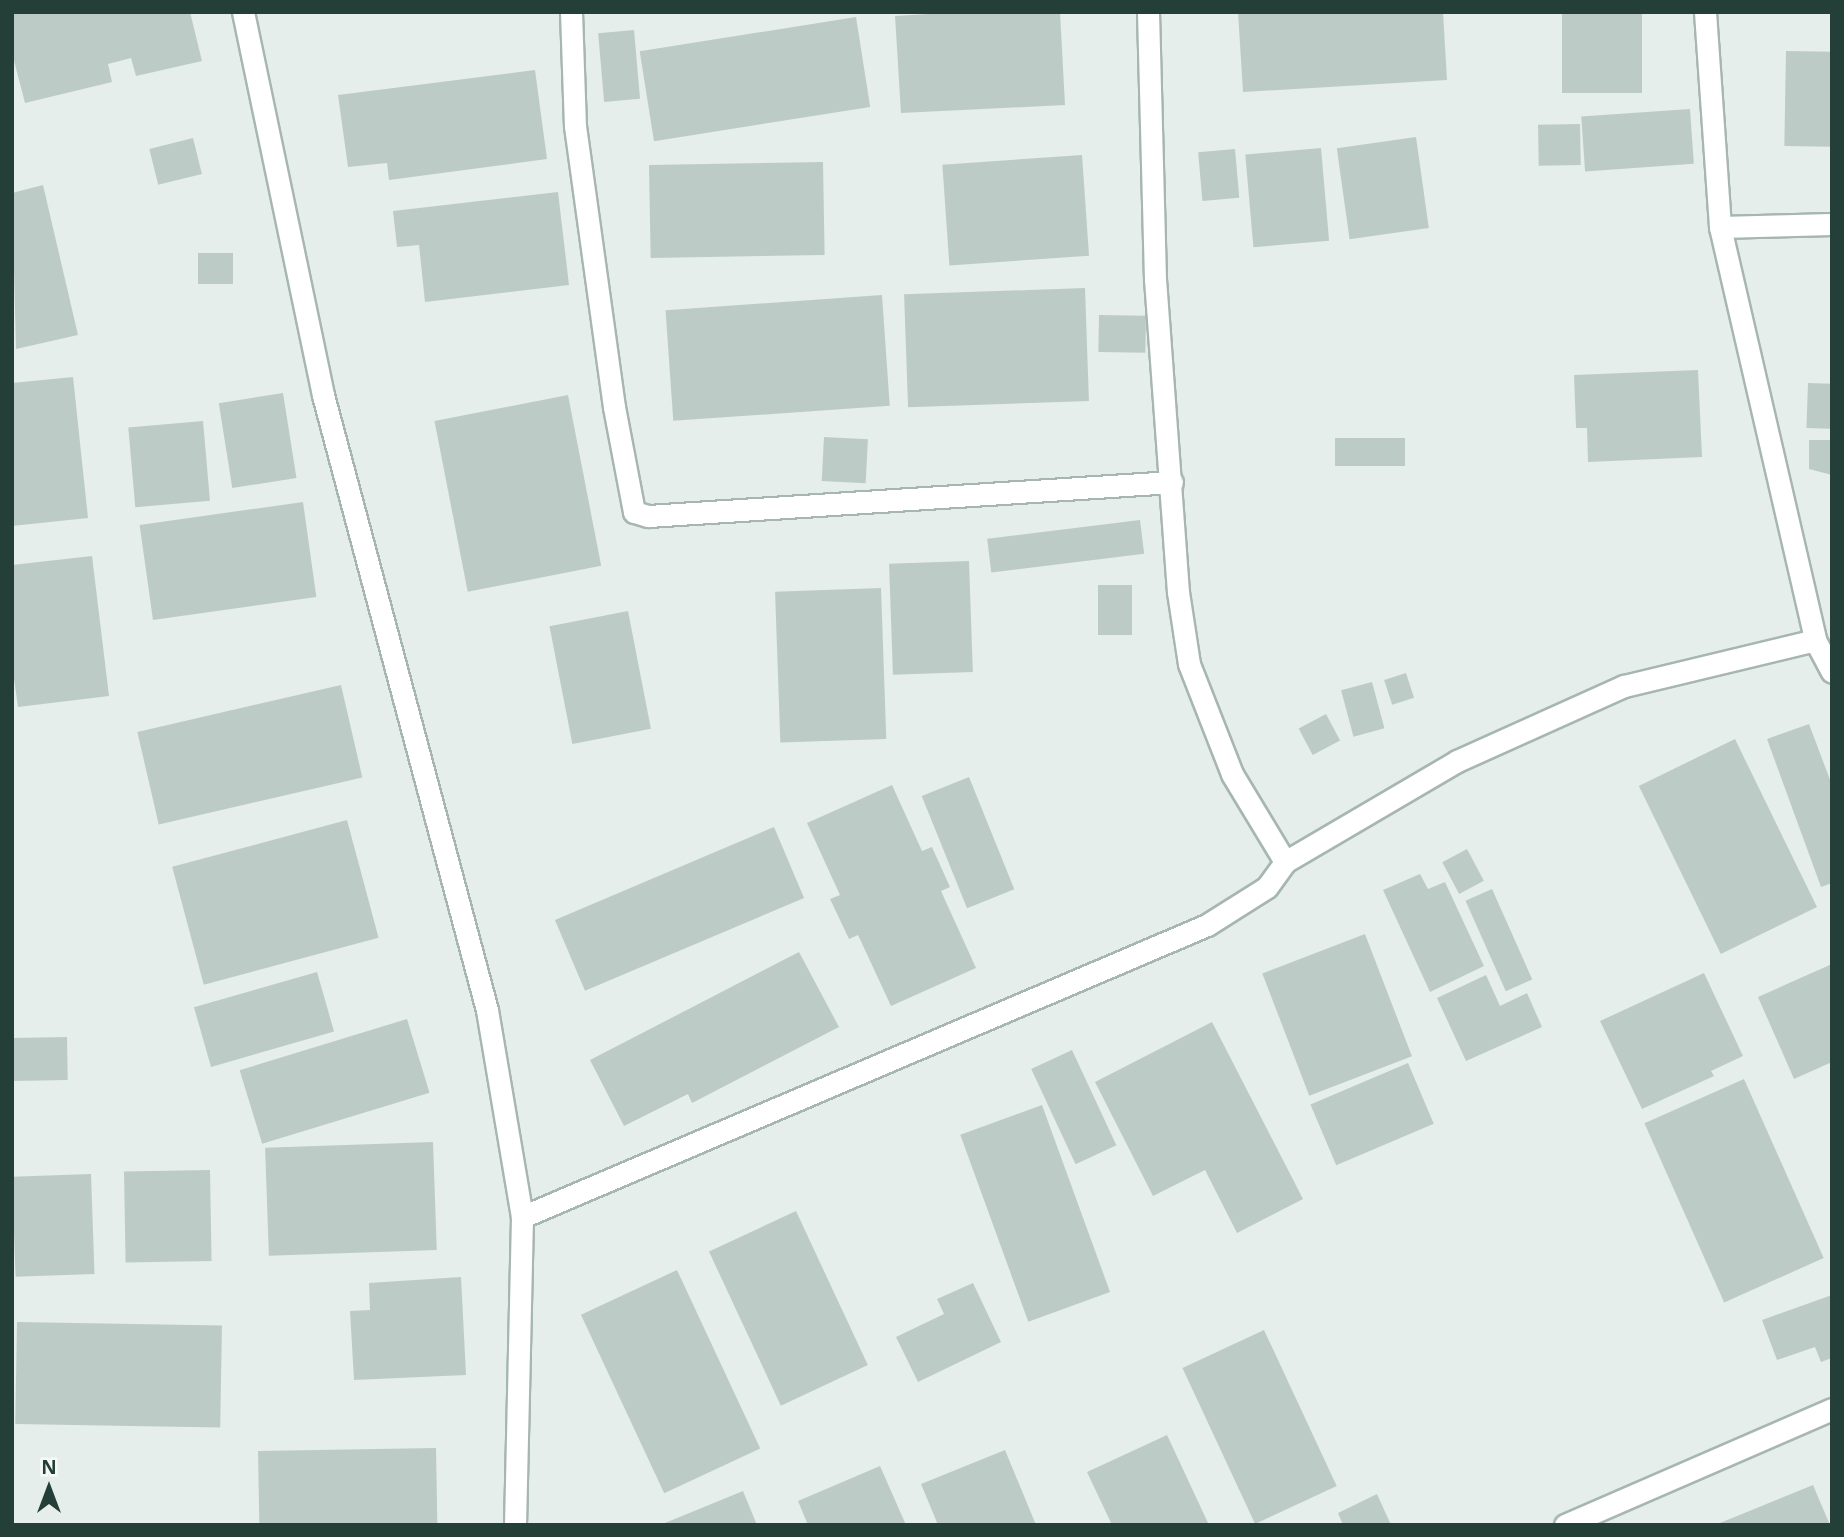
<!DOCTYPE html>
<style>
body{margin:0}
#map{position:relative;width:1844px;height:1537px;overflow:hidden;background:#e5eeea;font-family:"Noto Sans",sans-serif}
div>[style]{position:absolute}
.building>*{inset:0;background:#bdcbc6;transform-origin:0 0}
.roads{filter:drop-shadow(2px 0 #a7b6b1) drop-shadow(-2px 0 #a7b6b1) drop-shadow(0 2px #a7b6b1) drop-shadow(0 -2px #a7b6b1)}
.minor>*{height:21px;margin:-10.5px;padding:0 10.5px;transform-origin:10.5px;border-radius:10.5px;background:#fff}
span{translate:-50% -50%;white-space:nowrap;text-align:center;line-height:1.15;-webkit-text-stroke:6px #f5faf8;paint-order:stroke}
.frame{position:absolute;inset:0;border:14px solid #243f38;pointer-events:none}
.north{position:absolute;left:14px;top:1453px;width:70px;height:70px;-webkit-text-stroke:5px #f5faf8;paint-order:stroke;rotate:0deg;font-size:19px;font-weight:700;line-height:28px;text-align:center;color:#243f38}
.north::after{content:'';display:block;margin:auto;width:24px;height:32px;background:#243f38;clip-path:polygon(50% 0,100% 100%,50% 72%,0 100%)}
</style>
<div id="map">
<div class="building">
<div style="clip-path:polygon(12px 12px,190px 12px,202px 61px,136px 76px,131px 58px,108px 64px,112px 82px,25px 103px,12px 53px)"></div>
<div style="clip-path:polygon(962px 12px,1060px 12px,1065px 105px,901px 113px,895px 16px)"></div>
<div style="clip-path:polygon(1238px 12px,1443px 12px,1447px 80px,1243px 92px)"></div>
<div style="left:1562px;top:12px;width:80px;height:81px"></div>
<div style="left:856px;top:17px;width:91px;height:219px;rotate:81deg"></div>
<div style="left:634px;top:30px;width:69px;height:36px;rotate:85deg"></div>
<div style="left:1786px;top:51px;width:46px;height:95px;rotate:1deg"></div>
<div style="clip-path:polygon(535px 70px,547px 159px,389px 180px,387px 163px,348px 167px,338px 95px)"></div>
<div style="left:1690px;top:109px;width:55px;height:109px;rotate:86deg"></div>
<div style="left:1580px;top:124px;width:41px;height:42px;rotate:89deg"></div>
<div style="left:1416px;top:137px;width:92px;height:80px;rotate:82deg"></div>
<div style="left:193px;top:138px;width:37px;height:45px;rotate:76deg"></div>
<div style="left:1321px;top:148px;width:93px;height:76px;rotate:85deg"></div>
<div style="left:1235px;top:149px;width:49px;height:37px;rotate:85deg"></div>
<div style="left:1082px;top:155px;width:101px;height:140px;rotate:86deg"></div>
<div style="left:823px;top:162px;width:93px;height:174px;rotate:89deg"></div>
<div style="clip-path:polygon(43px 185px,78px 335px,16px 349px,12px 193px)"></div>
<div style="clip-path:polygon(558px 192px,569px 285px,425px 302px,419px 245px,397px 247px,393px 211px)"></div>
<div style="left:198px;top:253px;width:35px;height:31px"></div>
<div style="left:1085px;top:288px;width:113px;height:181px;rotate:88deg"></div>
<div style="left:882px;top:295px;width:111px;height:217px;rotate:86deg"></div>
<div style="left:1099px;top:315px;width:47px;height:37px;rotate:1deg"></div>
<div style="clip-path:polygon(1698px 370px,1702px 457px,1588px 462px,1587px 428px,1576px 428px,1574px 375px)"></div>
<div style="clip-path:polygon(73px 377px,88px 518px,12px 526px,12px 383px)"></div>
<div style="left:1808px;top:383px;width:24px;height:45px;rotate:2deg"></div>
<div style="left:283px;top:393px;width:86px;height:65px;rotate:81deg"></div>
<div style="left:568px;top:395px;width:174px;height:136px;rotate:79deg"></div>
<div style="left:203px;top:421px;width:80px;height:75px;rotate:85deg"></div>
<div style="left:824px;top:437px;width:44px;height:44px;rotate:3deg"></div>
<div style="left:1335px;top:438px;width:70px;height:28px"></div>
<div style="clip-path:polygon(1809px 440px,1832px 440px,1832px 475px,1809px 469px)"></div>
<div style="left:303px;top:502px;width:96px;height:165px;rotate:82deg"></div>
<div style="left:1140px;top:520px;width:34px;height:154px;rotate:83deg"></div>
<div style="clip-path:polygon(92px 556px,109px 696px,18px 707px,12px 664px,12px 565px)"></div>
<div style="left:969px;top:561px;width:111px;height:80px;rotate:88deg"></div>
<div style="left:1098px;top:585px;width:34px;height:50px"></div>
<div style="left:881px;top:588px;width:151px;height:106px;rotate:88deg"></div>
<div style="left:628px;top:611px;width:120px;height:80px;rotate:79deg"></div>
<div style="left:1406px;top:673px;width:26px;height:23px;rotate:72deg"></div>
<div style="left:1372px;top:682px;width:48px;height:32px;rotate:75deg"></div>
<div style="left:341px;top:685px;width:95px;height:209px;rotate:77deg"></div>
<div style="left:1326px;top:714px;width:30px;height:31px;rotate:62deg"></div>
<div style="clip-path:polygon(1809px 724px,1832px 785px,1832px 883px,1821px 887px,1767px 739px)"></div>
<div style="left:1735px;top:739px;width:187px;height:107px;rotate:64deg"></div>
<div style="left:969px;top:777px;width:121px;height:51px;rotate:68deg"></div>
<div style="clip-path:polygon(892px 785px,922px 851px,932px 847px,950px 887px,941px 891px,976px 968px,891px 1006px,858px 935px,849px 939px,830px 899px,840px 895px,807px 823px)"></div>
<div style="left:347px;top:820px;width:122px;height:181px;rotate:75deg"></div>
<div style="left:774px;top:827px;width:77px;height:238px;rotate:67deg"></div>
<div style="left:1467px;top:849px;width:36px;height:28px;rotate:62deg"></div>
<div style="clip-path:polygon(1420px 874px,1428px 889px,1445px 882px,1484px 966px,1430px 992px,1383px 890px)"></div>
<div style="left:1492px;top:889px;width:99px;height:29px;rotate:66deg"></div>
<div style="left:1365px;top:934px;width:131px;height:110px;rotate:69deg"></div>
<div style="clip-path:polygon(799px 952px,839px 1027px,692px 1103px,688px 1094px,624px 1126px,590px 1060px)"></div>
<div style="clip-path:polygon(1832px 964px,1832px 1062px,1794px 1079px,1758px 997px)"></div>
<div style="left:317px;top:972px;width:62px;height:128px;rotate:74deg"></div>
<div style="clip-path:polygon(1704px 973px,1743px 1056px,1711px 1071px,1714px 1076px,1642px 1109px,1600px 1021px)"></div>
<div style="clip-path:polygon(1486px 975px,1500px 1006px,1527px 993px,1542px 1027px,1466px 1061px,1437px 998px)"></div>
<div style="left:407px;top:1019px;width:77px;height:175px;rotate:73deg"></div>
<div style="clip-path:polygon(1212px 1022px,1303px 1199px,1237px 1233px,1205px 1170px,1153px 1196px,1095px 1082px)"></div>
<div style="left:67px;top:1037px;width:43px;height:55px;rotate:89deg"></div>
<div style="left:1072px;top:1050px;width:105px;height:45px;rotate:65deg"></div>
<div style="left:1408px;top:1063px;width:66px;height:106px;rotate:67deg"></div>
<div style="left:1744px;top:1079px;width:196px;height:109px;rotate:66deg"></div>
<div style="left:1042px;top:1105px;width:199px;height:87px;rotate:70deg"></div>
<div style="left:433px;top:1142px;width:108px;height:168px;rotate:88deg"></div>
<div style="left:210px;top:1170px;width:91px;height:86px;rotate:89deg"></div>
<div style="left:91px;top:1174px;width:100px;height:79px;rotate:88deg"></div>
<div style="left:796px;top:1211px;width:170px;height:96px;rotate:65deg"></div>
<div style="left:677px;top:1270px;width:197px;height:106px;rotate:65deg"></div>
<div style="clip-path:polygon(461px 1277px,466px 1375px,354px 1380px,350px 1311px,370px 1310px,369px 1283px)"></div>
<div style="clip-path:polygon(973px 1283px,1001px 1342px,918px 1382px,896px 1337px,944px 1314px,937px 1299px)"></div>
<div style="clip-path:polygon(1832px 1295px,1832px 1358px,1821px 1362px,1815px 1347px,1777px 1360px,1762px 1320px)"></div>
<div style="left:17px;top:1322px;width:205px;height:102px;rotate:1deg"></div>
<div style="left:1264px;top:1330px;width:172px;height:90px;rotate:65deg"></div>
<div style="clip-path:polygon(1167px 1435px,1209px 1525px,1112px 1525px,1087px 1472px)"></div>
<div style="left:436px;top:1448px;width:77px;height:178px;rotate:89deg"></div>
<div style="clip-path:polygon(1005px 1450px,1036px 1525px,938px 1525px,921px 1484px)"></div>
<div style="clip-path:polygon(880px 1466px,906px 1525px,808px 1525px,798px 1501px)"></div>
<div style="clip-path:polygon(1813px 1485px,1830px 1525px,1715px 1525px)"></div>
<div style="clip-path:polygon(743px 1491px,757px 1525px,660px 1525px)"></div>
<div style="clip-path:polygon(1377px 1494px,1391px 1525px,1343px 1525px,1338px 1513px)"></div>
</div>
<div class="roads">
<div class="minor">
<div style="left:243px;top:12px;width:391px;rotate:78.2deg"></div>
<div style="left:323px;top:395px;width:636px;rotate:75.07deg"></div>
<div style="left:487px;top:1010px;width:210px;rotate:80.4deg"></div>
<div style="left:522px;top:1217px;width:308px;rotate:91.3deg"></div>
<div style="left:571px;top:12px;width:114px;rotate:88deg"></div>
<div style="left:575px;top:126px;width:284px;rotate:82.1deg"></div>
<div style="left:614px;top:407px;width:107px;rotate:79.2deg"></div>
<div style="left:634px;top:512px;width:15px;rotate:16deg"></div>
<div style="left:648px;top:516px;width:525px;rotate:-3.71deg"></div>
<div style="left:1148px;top:12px;width:267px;rotate:88.5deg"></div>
<div style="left:1155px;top:279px;width:314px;rotate:85.8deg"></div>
<div style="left:1178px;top:592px;width:73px;rotate:81.3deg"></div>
<div style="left:1189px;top:664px;width:118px;rotate:68.6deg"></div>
<div style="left:1232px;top:774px;width:103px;rotate:58.9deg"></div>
<div style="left:1705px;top:12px;width:216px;rotate:86deg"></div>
<div style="left:1720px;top:227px;width:424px;rotate:77deg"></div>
<div style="left:1815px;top:640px;width:36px;rotate:62deg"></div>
<div style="left:1720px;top:227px;width:112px;rotate:-1.5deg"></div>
<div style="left:522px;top:1217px;width:745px;rotate:-23.09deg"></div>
<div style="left:1207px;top:925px;width:71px;rotate:-32.3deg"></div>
<div style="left:1267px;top:887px;width:31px;rotate:-54deg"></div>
<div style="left:1285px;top:862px;width:199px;rotate:-30.4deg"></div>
<div style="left:1457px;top:761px;width:183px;rotate:-24.2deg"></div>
<div style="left:1624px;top:686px;width:196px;rotate:-13.5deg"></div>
<div style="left:1565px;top:1525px;width:291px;rotate:-23.5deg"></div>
</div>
</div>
<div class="frame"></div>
<div class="north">N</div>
</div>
